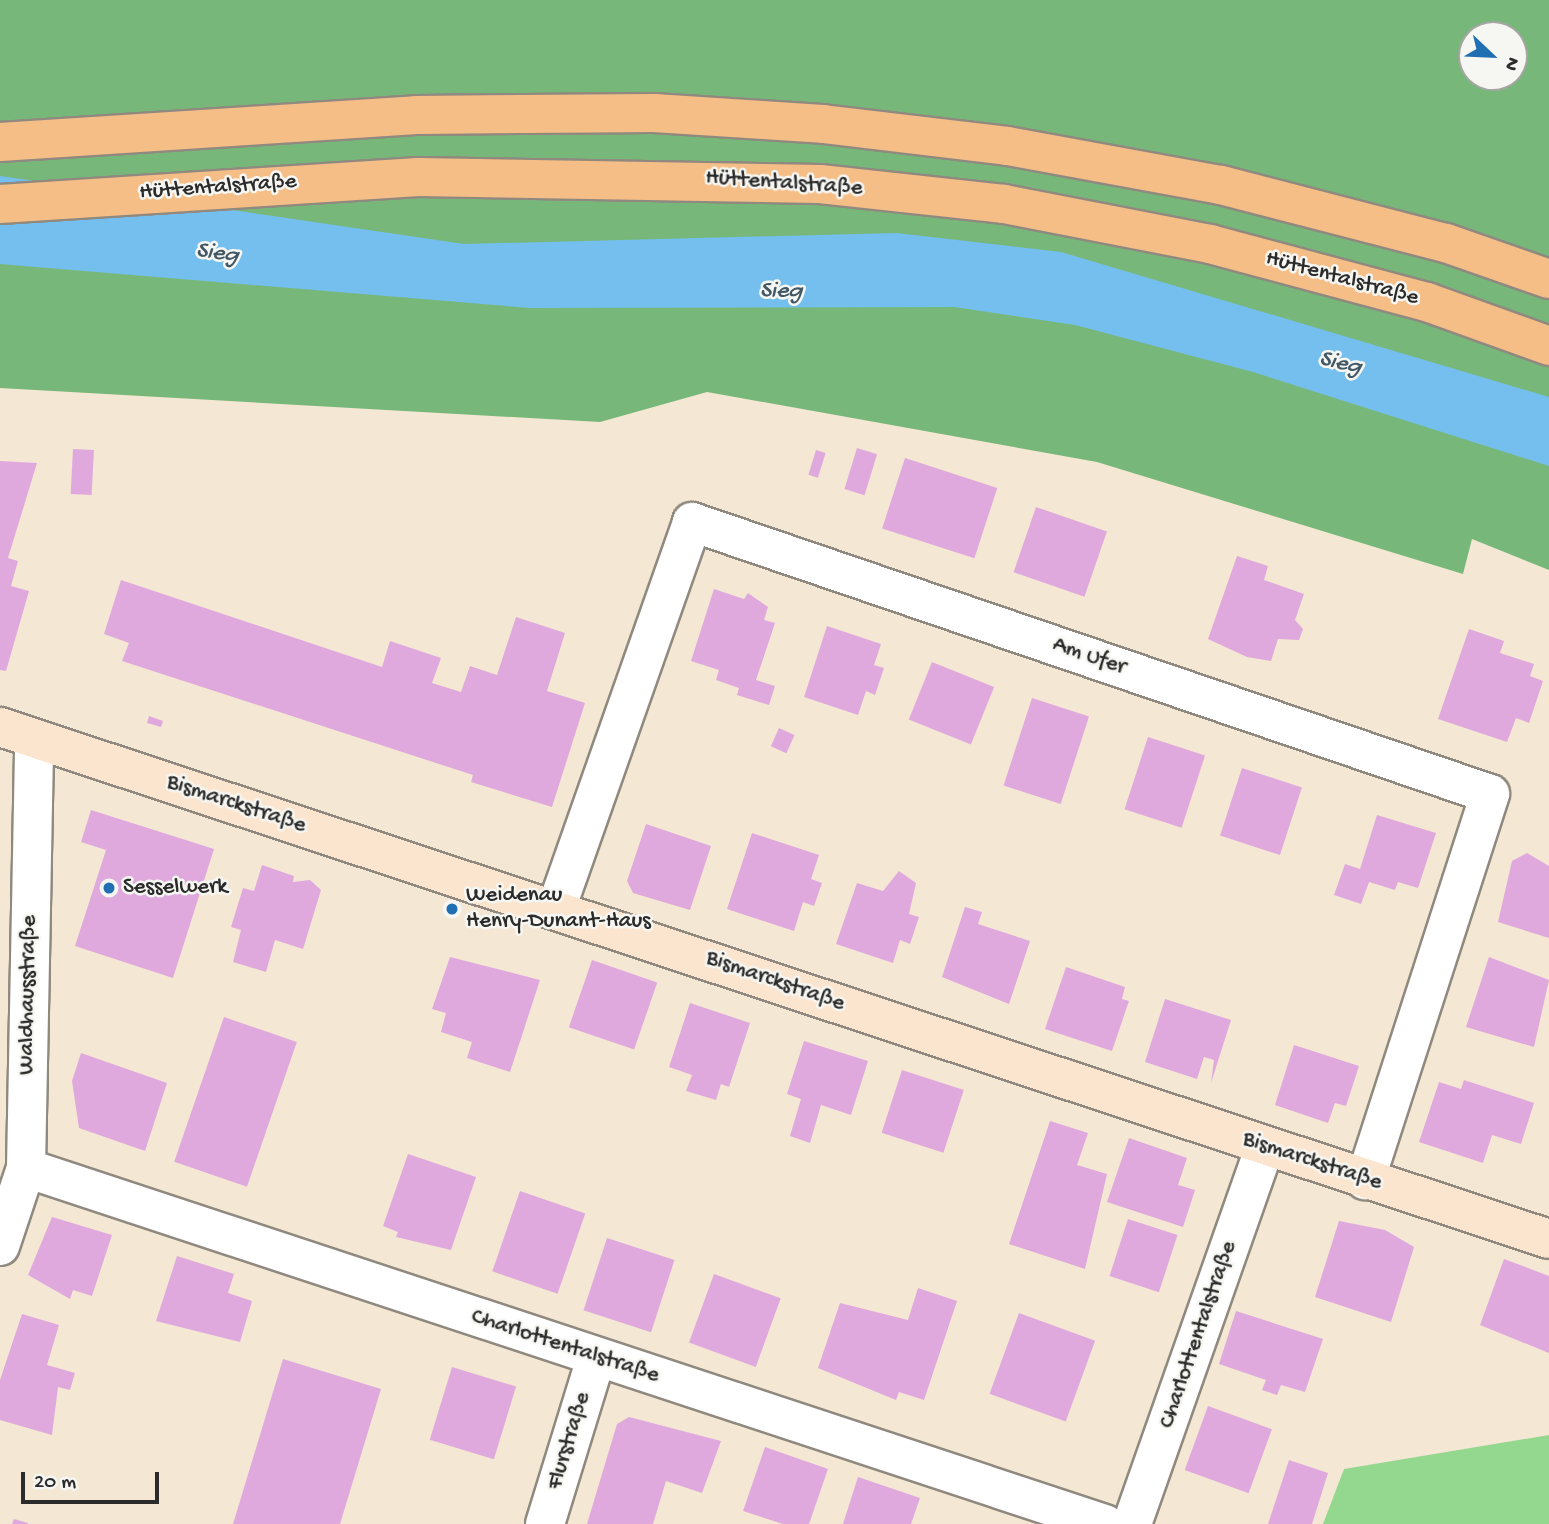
<!DOCTYPE html>
<meta charset="utf-8">
<style>
body{margin:0}
#map{position:relative;width:1549px;height:1524px;overflow:hidden;background:#f4e7d3;font-family:"Gochi Hand",sans-serif}
div>[style]{position:absolute}
.green>*{inset:0;background:#94d890}
.forest>*{inset:0;background:#77b87a}
.water>*{inset:0;background:#74bfed}
.building>*{inset:0;background:#dfa9dd;transform-origin:0 0}
.roads{filter:drop-shadow(2px 0 #90897f) drop-shadow(-2px 0 #90897f) drop-shadow(0 2px #90897f) drop-shadow(0 -2px #90897f)}
.street>*{height:38px;margin:-19px;padding:0 19px;transform-origin:19px;border-radius:19px;background:#fff}
.secondary>*{height:38px;margin:-19px;padding:0 19px;transform-origin:19px;border-radius:19px;background:#fbe5cf}
.highway>*{height:38px;margin:-19px;padding:0 19px;transform-origin:19px;border-radius:19px;background:#f6be87}
.dots>*{width:19px;height:19px;translate:-50% -50%;box-sizing:border-box;border:4px solid #f6f6f2;border-radius:50%}
span{translate:-50% -50%;white-space:nowrap;text-align:center;line-height:1.15;-webkit-text-stroke:5px #f6f6f2;paint-order:stroke}
.street-label{font-size:23px;color:#2b2b2b}
.poi-label{font-size:23px;color:#2b2b2b}
.left{translate:0 -50%;text-align:left}
.water-label{font-size:24px;color:#415765;font-style:italic}
.north{position:absolute;left:1458px;top:21px;width:70px;height:70px;box-sizing:border-box;background:#f6f6f2;border:2px solid #a5a5a2;border-radius:50%;rotate:113deg;font-size:19px;font-weight:700;line-height:28px;text-align:center;color:#2b2b2b}
.north::after{content:'';display:block;margin:auto;width:24px;height:32px;background:#1f6fb2;clip-path:polygon(50% 0,100% 100%,50% 72%,0 100%)}
.scale{position:absolute;left:21px;top:1472px;width:138px;height:32px;box-sizing:border-box;border:4px solid #2b2b2b;border-top:0;padding-left:9px;font-size:21px;line-height:24px;white-space:nowrap;color:#2b2b2b;-webkit-text-stroke:5px #f6f6f2;paint-order:stroke}
</style>
<div id="map">
<div class="green">
<div style="clip-path:polygon(1549px 1435px,1549px 1524px,1323px 1524px,1344px 1469px)"></div>
</div>
<div class="forest">
<div style="clip-path:polygon(evenodd,0 0,1549px 0,1549px 570px,1472px 539px,1463px 574px,1097px 462px,707px 392px,600px 422px,0 388px,0 0,1472px 35px,1514px 35px,1514px 77px,1472px 77px,1472px 35px)"></div>
</div>
<div class="water">
<div style="clip-path:polygon(0 176px,464px 244px,896px 233px,1061px 252px,1549px 397px,1549px 466px,1253px 372px,1075px 325px,954px 307px,530px 308px,0 264px)"></div>
</div>
<div class="building">
<div style="left:857px;top:448px;width:21px;height:43px;rotate:17deg"></div>
<div style="left:73px;top:449px;width:21px;height:45px;rotate:3deg"></div>
<div style="left:816px;top:450px;width:10px;height:26px;rotate:17deg"></div>
<div style="left:905px;top:458px;width:97px;height:74px;rotate:18deg"></div>
<div style="clip-path:polygon(0 461px,37px 463px,8px 558px,18px 561px,11px 586px,29px 591px,6px 671px,0 670px)"></div>
<div style="left:1036px;top:507px;width:75px;height:69px;rotate:19deg"></div>
<div style="clip-path:polygon(1237px 556px,1268px 566px,1264px 580px,1304px 594px,1295px 620px,1303px 629px,1299px 640px,1278px 639px,1271px 661px,1247px 657px,1208px 639px)"></div>
<div style="clip-path:polygon(121px 580px,382px 667px,390px 641px,441px 658px,432px 683px,461px 692px,470px 666px,497px 675px,516px 617px,565px 633px,547px 691px,585px 703px,552px 807px,471px 782px,473px 775px,122px 661px,129px 643px,104px 634px)"></div>
<div style="clip-path:polygon(714px 589px,744px 599px,748px 593px,768px 607px,764px 620px,775px 623px,756px 680px,775px 686px,769px 705px,737px 695px,739px 688px,716px 680px,719px 670px,691px 661px)"></div>
<div style="clip-path:polygon(827px 626px,881px 644px,874px 665px,884px 668px,875px 695px,866px 691px,858px 715px,804px 697px)"></div>
<div style="clip-path:polygon(1469px 629px,1504px 641px,1500px 653px,1534px 664px,1530px 676px,1543px 681px,1529px 723px,1516px 718px,1507px 742px,1438px 719px)"></div>
<div style="left:932px;top:662px;width:67px;height:62px;rotate:22deg"></div>
<div style="left:1032px;top:698px;width:60px;height:92px;rotate:18deg"></div>
<div style="clip-path:polygon(149px 716px,163px 721px,161px 727px,147px 723px)"></div>
<div style="left:779px;top:728px;width:17px;height:20px;rotate:24deg"></div>
<div style="left:1148px;top:737px;width:60px;height:76px;rotate:18deg"></div>
<div style="left:1242px;top:768px;width:63px;height:71px;rotate:18deg"></div>
<div style="clip-path:polygon(91px 810px,214px 849px,173px 978px,75px 946px,106px 850px,81px 842px)"></div>
<div style="clip-path:polygon(1377px 815px,1436px 833px,1418px 888px,1398px 882px,1395px 890px,1369px 882px,1361px 904px,1334px 895px,1345px 864px,1360px 869px)"></div>
<div style="clip-path:polygon(646px 824px,711px 846px,690px 910px,633px 893px,627px 881px)"></div>
<div style="clip-path:polygon(752px 833px,819px 855px,811px 879px,822px 883px,814px 906px,803px 902px,794px 931px,727px 909px)"></div>
<div style="clip-path:polygon(1527px 853px,1549px 866px,1549px 938px,1498px 922px,1512px 861px)"></div>
<div style="clip-path:polygon(262px 865px,294px 876px,293px 882px,310px 880px,321px 890px,303px 949px,275px 940px,266px 972px,233px 962px,241px 930px,231px 927px,243px 888px,254px 891px)"></div>
<div style="clip-path:polygon(899px 871px,916px 883px,909px 914px,919px 917px,910px 944px,900px 940px,893px 963px,836px 944px,857px 883px,883px 891px)"></div>
<div style="clip-path:polygon(965px 907px,982px 912px,978px 924px,1030px 941px,1009px 1004px,942px 977px)"></div>
<div style="clip-path:polygon(450px 957px,540px 980px,510px 1072px,467px 1058px,472px 1042px,441px 1032px,446px 1013px,432px 1009px)"></div>
<div style="clip-path:polygon(1489px 957px,1549px 980px,1534px 1047px,1466px 1027px)"></div>
<div style="left:592px;top:960px;width:69px;height:71px;rotate:19deg"></div>
<div style="clip-path:polygon(1066px 967px,1125px 987px,1122px 999px,1129px 1001px,1112px 1051px,1045px 1029px)"></div>
<div style="clip-path:polygon(1165px 999px,1231px 1020px,1211px 1083px,1214px 1060px,1204px 1057px,1197px 1079px,1145px 1062px)"></div>
<div style="clip-path:polygon(690px 1003px,750px 1023px,729px 1087px,721px 1084px,716px 1100px,686px 1091px,692px 1075px,669px 1067px)"></div>
<div style="left:224px;top:1017px;width:77px;height:153px;rotate:19deg"></div>
<div style="clip-path:polygon(804px 1041px,868px 1061px,851px 1115px,821px 1105px,810px 1143px,790px 1136px,801px 1099px,787px 1094px)"></div>
<div style="clip-path:polygon(1294px 1045px,1359px 1066px,1346px 1106px,1335px 1103px,1328px 1123px,1275px 1105px)"></div>
<div style="clip-path:polygon(81px 1053px,167px 1083px,145px 1151px,79px 1128px,72px 1081px)"></div>
<div style="left:902px;top:1070px;width:65px;height:66px;rotate:18deg"></div>
<div style="clip-path:polygon(1464px 1080px,1534px 1103px,1521px 1144px,1492px 1135px,1483px 1163px,1419px 1142px,1439px 1082px,1461px 1089px)"></div>
<div style="clip-path:polygon(1050px 1121px,1088px 1133px,1077px 1165px,1107px 1174px,1085px 1269px,1009px 1244px)"></div>
<div style="clip-path:polygon(1129px 1138px,1187px 1158px,1178px 1185px,1195px 1190px,1183px 1227px,1107px 1202px)"></div>
<div style="clip-path:polygon(408px 1154px,476px 1177px,451px 1250px,396px 1237px,398px 1232px,383px 1226px)"></div>
<div style="left:520px;top:1191px;width:69px;height:85px;rotate:19deg"></div>
<div style="clip-path:polygon(52px 1217px,112px 1235px,92px 1296px,73px 1290px,70px 1299px,28px 1275px)"></div>
<div style="left:1128px;top:1219px;width:52px;height:60px;rotate:18deg"></div>
<div style="clip-path:polygon(1339px 1221px,1385px 1230px,1414px 1247px,1391px 1322px,1315px 1297px)"></div>
<div style="left:607px;top:1238px;width:71px;height:76px;rotate:18deg"></div>
<div style="clip-path:polygon(177px 1256px,234px 1274px,228px 1293px,252px 1301px,240px 1342px,156px 1321px)"></div>
<div style="clip-path:polygon(1504px 1259px,1549px 1276px,1549px 1353px,1480px 1325px)"></div>
<div style="left:714px;top:1274px;width:71px;height:73px;rotate:20deg"></div>
<div style="clip-path:polygon(918px 1288px,957px 1301px,924px 1400px,899px 1392px,896px 1400px,818px 1368px,840px 1303px,908px 1320px)"></div>
<div style="clip-path:polygon(1236px 1311px,1323px 1339px,1305px 1392px,1281px 1385px,1277px 1395px,1262px 1390px,1266px 1380px,1219px 1364px)"></div>
<div style="left:1019px;top:1313px;width:81px;height:86px;rotate:20deg"></div>
<div style="clip-path:polygon(22px 1314px,59px 1325px,47px 1365px,75px 1373px,70px 1390px,58px 1387px,52px 1435px,0 1420px,0 1380px)"></div>
<div style="clip-path:polygon(283px 1359px,381px 1389px,340px 1524px,233px 1524px)"></div>
<div style="left:452px;top:1367px;width:67px;height:76px;rotate:17deg"></div>
<div style="left:1208px;top:1406px;width:68px;height:68px;rotate:20deg"></div>
<div style="clip-path:polygon(629px 1417px,721px 1441px,702px 1493px,666px 1481px,653px 1524px,587px 1524px,617px 1424px)"></div>
<div style="clip-path:polygon(765px 1447px,828px 1469px,809px 1524px,783px 1524px,743px 1511px)"></div>
<div style="clip-path:polygon(1289px 1460px,1328px 1473px,1312px 1524px,1268px 1524px)"></div>
<div style="clip-path:polygon(858px 1477px,920px 1498px,911px 1524px,843px 1524px)"></div>
<div style="clip-path:polygon(14px 1519px,28px 1523px,28px 1524px,12px 1524px)"></div>
</div>
<div class="roads">
<div class="street">
<div style="left:556px;top:909px;width:410px;rotate:-70.6deg"></div>
<div style="left:692px;top:522px;width:843px;rotate:18.82deg"></div>
<div style="left:1490px;top:794px;width:406px;rotate:107.9deg"></div>
<div style="left:26px;top:1168px;width:1136px;rotate:18.26deg"></div>
<div style="left:0;top:1246px;width:82px;rotate:-71.6deg"></div>
<div style="left:26px;top:1168px;width:429px;rotate:-88.9deg"></div>
<div style="left:545px;top:1524px;width:174px;rotate:-72.9deg"></div>
<div style="left:1132px;top:1524px;width:400px;rotate:-70.6deg"></div>
</div>
<div class="secondary">
<div style="left:0;top:727px;width:1631px;rotate:18.29deg"></div>
</div>
<div class="highway">
<div style="left:0;top:142px;width:417px;rotate:-3.7deg"></div>
<div style="left:416px;top:115px;width:238px;rotate:-0.5deg"></div>
<div style="left:654px;top:113px;width:169px;rotate:3.7deg"></div>
<div style="left:823px;top:124px;width:186px;rotate:6.8deg"></div>
<div style="left:1008px;top:146px;width:217px;rotate:10.4deg"></div>
<div style="left:1221px;top:185px;width:232px;rotate:14.5deg"></div>
<div style="left:1446px;top:243px;width:109px;rotate:19.3deg"></div>
<div style="left:0;top:204px;width:419px;rotate:-3.7deg"></div>
<div style="left:418px;top:177px;width:402px;rotate:1deg"></div>
<div style="left:820px;top:184px;width:185px;rotate:6.2deg"></div>
<div style="left:1004px;top:204px;width:210px;rotate:11deg"></div>
<div style="left:1210px;top:244px;width:225px;rotate:15deg"></div>
<div style="left:1427px;top:302px;width:130px;rotate:19.8deg"></div>
</div>
</div>
<div class="dots">
<div style="left:109px;top:888px;background:#1f6fb2"></div>
<div style="left:452px;top:909px;background:#1f6fb2"></div>
</div>
<div class="street-label">
<span style="left:784px;top:184px;rotate:4deg">Hüttentalstraße</span>
<span style="left:218px;top:188px;rotate:-4deg">Hüttentalstraße</span>
<span style="left:1342px;top:279px;rotate:15deg">Hüttentalstraße</span>
<span style="left:1089px;top:657px;rotate:19deg">Am Ufer</span>
<span style="left:236px;top:805px;rotate:18deg">Bismarckstraße</span>
<span style="left:775px;top:982px;rotate:19deg">Bismarckstraße</span>
<span style="left:29px;top:995px;rotate:-89deg">Waldhausstraße</span>
<span style="left:1312px;top:1162px;rotate:18deg">Bismarckstraße</span>
<span style="left:1199px;top:1335px;rotate:-71deg">Charlottentalstraße</span>
<span style="left:565px;top:1347px;rotate:18deg">Charlottentalstraße</span>
<span style="left:570px;top:1441px;rotate:-73deg">Flurstraße</span>
</div>
<div class="poi-label">
<span class="left" style="left:123px;top:888px">Sesselwerk</span>
<span class="left" style="left:466px;top:909px">Weidenau<br>Henry-Dunant-Haus</span>
</div>
<div class="water-label">
<span style="left:217px;top:254px;rotate:8deg">Sieg</span>
<span style="left:781px;top:292px;rotate:1deg">Sieg</span>
<span style="left:1340px;top:364px;rotate:13deg">Sieg</span>
</div>
<div class="north">N</div>
<div class="scale">20 m</div>
</div>
